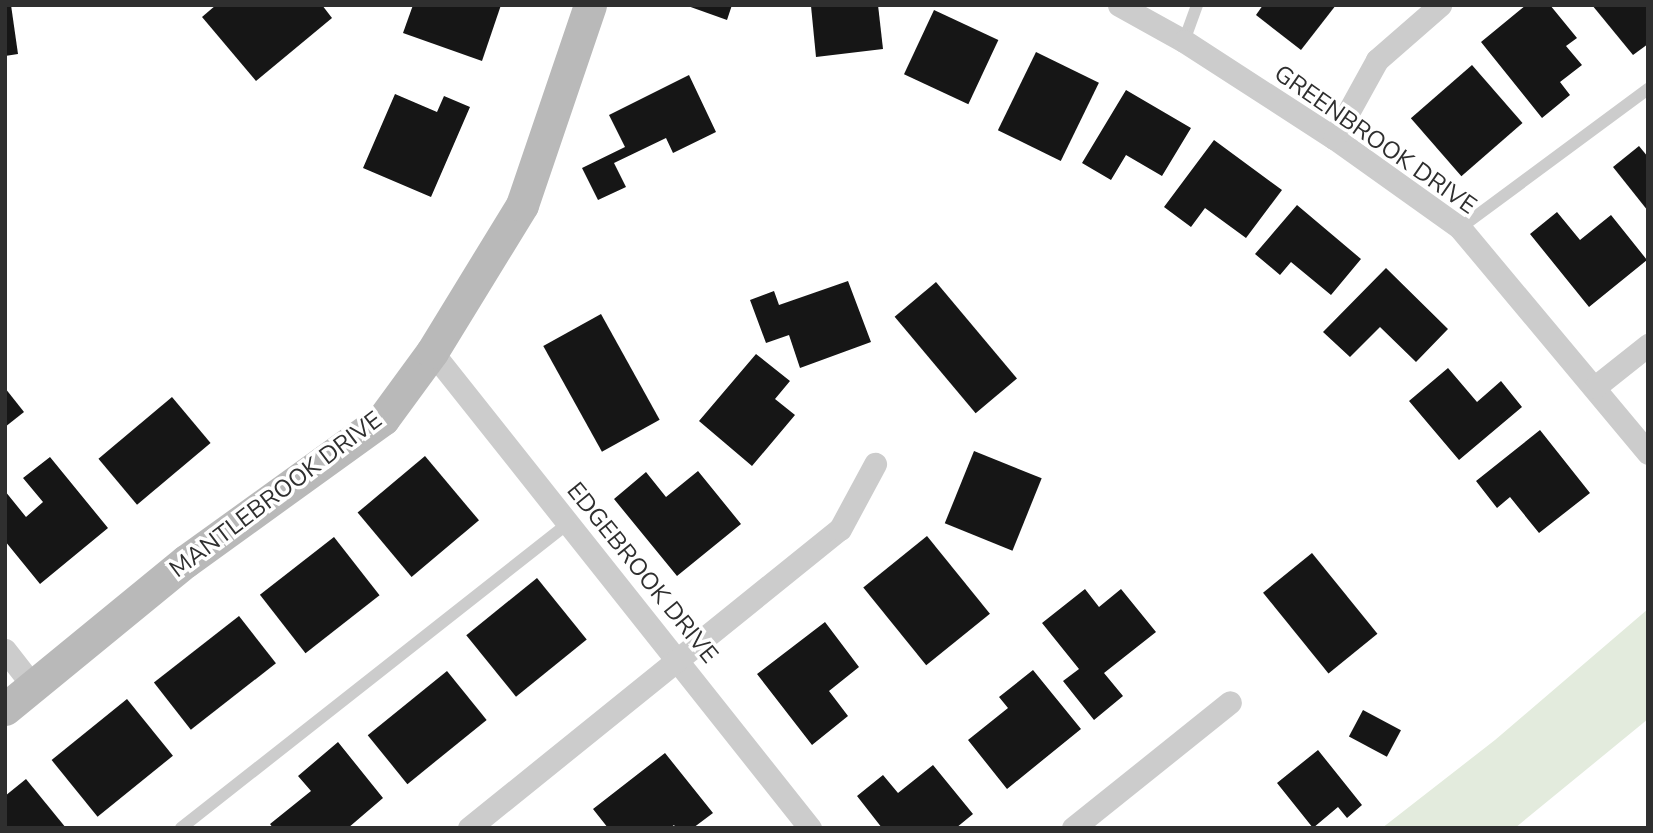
<!DOCTYPE html>
<style>
body{margin:0}
#map{position:relative;width:1653px;height:833px;overflow:hidden;background:#fff;font-family:"Nunito Sans",sans-serif}
div>[style]{position:absolute}
.green>*{inset:0;background:#e3ebdd}
.building>*{inset:0;background:#161616;transform-origin:0 0}
.lane>*{height:12px;margin:-6px;padding:0 6px;transform-origin:6px;border-radius:6px;background:#ccc}
.street>*{height:23px;margin:-11.5px;padding:0 11.5px;transform-origin:11.5px;border-radius:11.5px;background:#ccc}
.secondary>*{height:33px;margin:-16.5px;padding:0 16.5px;transform-origin:16.5px;border-radius:16.5px;background:#b9b9b9}
span{translate:-50% -50%;white-space:nowrap;text-align:center;line-height:1.15;-webkit-text-stroke:7px #fff;paint-order:stroke}
.street-label{font-size:24px;color:#2f2f2f}
.frame{position:absolute;inset:0;border:7px solid #2f2f2f;pointer-events:none}
</style>
<div id="map">
<div class="green">
<div style="clip-path:polygon(1648px 609px,1648px 719px,1515px 828px,1382px 828px,1495px 740px)"></div>
</div>
<div class="building">
<div style="clip-path:polygon(5px 5px,11px 5px,18px 54px,5px 56px)"></div>
<div style="clip-path:polygon(216px 5px,322px 5px,332px 18px,256px 81px,202px 17px)"></div>
<div style="clip-path:polygon(413px 5px,501px 5px,482px 61px,403px 33px)"></div>
<div style="clip-path:polygon(685px 5px,732px 5px,727px 20px)"></div>
<div style="clip-path:polygon(878px 5px,883px 49px,816px 57px,811px 6px)"></div>
<div style="clip-path:polygon(1263px 5px,1336px 5px,1301px 50px,1256px 15px)"></div>
<div style="clip-path:polygon(1526px 5px,1550px 5px,1577px 38px,1566px 46px,1582px 65px,1560px 82px,1570px 95px,1542px 118px,1481px 42px)"></div>
<div style="clip-path:polygon(1592px 5px,1648px 5px,1648px 44px,1633px 55px)"></div>
<div style="left:934px;top:10px;width:71px;height:71px;rotate:25deg"></div>
<div style="left:1036px;top:52px;width:70px;height:87px;rotate:26deg"></div>
<div style="left:1472px;top:65px;width:77px;height:81px;rotate:49deg"></div>
<div style="clip-path:polygon(689px 75px,716px 132px,673px 153px,666px 138px,614px 163px,626px 187px,598px 200px,582px 168px,625px 147px,609px 115px)"></div>
<div style="clip-path:polygon(1126px 90px,1191px 128px,1162px 176px,1126px 155px,1111px 180px,1082px 163px)"></div>
<div style="clip-path:polygon(395px 94px,437px 112px,444px 96px,470px 107px,431px 197px,363px 168px)"></div>
<div style="clip-path:polygon(1214px 140px,1282px 190px,1246px 238px,1205px 208px,1191px 227px,1164px 207px)"></div>
<div style="clip-path:polygon(1639px 146px,1648px 157px,1648px 211px,1613px 167px)"></div>
<div style="clip-path:polygon(1297px 205px,1361px 259px,1331px 295px,1291px 262px,1280px 275px,1255px 254px)"></div>
<div style="clip-path:polygon(1557px 212px,1580px 240px,1611px 215px,1647px 260px,1589px 307px,1530px 234px)"></div>
<div style="clip-path:polygon(1386px 268px,1448px 329px,1416px 362px,1380px 327px,1350px 357px,1323px 332px)"></div>
<div style="clip-path:polygon(848px 281px,871px 342px,800px 368px,789px 335px,766px 343px,750px 300px,774px 291px,779px 305px)"></div>
<div style="left:936px;top:282px;width:126px;height:54px;rotate:50deg"></div>
<div style="left:601px;top:314px;width:121px;height:66px;rotate:61deg"></div>
<div style="clip-path:polygon(756px 354px,790px 381px,775px 399px,795px 415px,752px 466px,699px 421px)"></div>
<div style="clip-path:polygon(1448px 368px,1477px 402px,1501px 381px,1522px 407px,1459px 460px,1409px 401px)"></div>
<div style="clip-path:polygon(5px 388px,24px 412px,5px 427px)"></div>
<div style="left:172px;top:397px;width:60px;height:96px;rotate:50deg"></div>
<div style="clip-path:polygon(1540px 430px,1590px 493px,1539px 533px,1510px 497px,1497px 508px,1476px 481px)"></div>
<div style="left:974px;top:451px;width:73px;height:78px;rotate:22deg"></div>
<div style="left:425px;top:456px;width:84px;height:88px;rotate:50deg"></div>
<div style="clip-path:polygon(50px 457px,108px 528px,40px 584px,5px 541px,5px 491px,26px 517px,43px 502px,23px 478px)"></div>
<div style="clip-path:polygon(698px 471px,741px 524px,677px 576px,614px 499px,646px 472px,666px 497px)"></div>
<div style="left:927px;top:536px;width:100px;height:82px;rotate:51deg"></div>
<div style="left:334px;top:537px;width:74px;height:94px;rotate:52deg"></div>
<div style="left:1312px;top:553px;width:104px;height:63px;rotate:51deg"></div>
<div style="left:537px;top:578px;width:79px;height:91px;rotate:51deg"></div>
<div style="clip-path:polygon(1085px 589px,1099px 607px,1121px 589px,1156px 632px,1104px 673px,1123px 696px,1094px 720px,1063px 681px,1079px 669px,1042px 623px)"></div>
<div style="left:239px;top:616px;width:60px;height:108px;rotate:52deg"></div>
<div style="clip-path:polygon(825px 622px,859px 667px,829px 691px,848px 716px,812px 745px,757px 674px)"></div>
<div style="clip-path:polygon(1033px 670px,1081px 729px,1007px 789px,968px 740px,1008px 708px,999px 697px)"></div>
<div style="left:447px;top:671px;width:63px;height:102px;rotate:51deg"></div>
<div style="left:127px;top:699px;width:73px;height:97px;rotate:51deg"></div>
<div style="left:1363px;top:710px;width:43px;height:30px;rotate:28deg"></div>
<div style="clip-path:polygon(338px 742px,383px 798px,348px 828px,273px 828px,270px 824px,311px 791px,298px 776px)"></div>
<div style="clip-path:polygon(1318px 750px,1362px 805px,1347px 818px,1338px 807px,1313px 828px,1277px 783px)"></div>
<div style="clip-path:polygon(665px 753px,713px 813px,693px 828px,676px 828px,674px 825px,670px 828px,608px 828px,593px 809px)"></div>
<div style="clip-path:polygon(933px 765px,973px 814px,956px 828px,882px 828px,857px 796px,883px 775px,898px 793px)"></div>
<div style="clip-path:polygon(26px 779px,66px 828px,5px 828px,5px 796px)"></div>
</div>
<div class="lane">
<div style="left:1184px;top:41px;width:38px;rotate:-70deg"></div>
<div style="left:1460px;top:228px;width:234px;rotate:-36.5deg"></div>
<div style="left:181px;top:828px;width:494px;rotate:-38.2deg"></div>
</div>
<div class="street">
<div style="left:1119px;top:5px;width:74px;rotate:29deg"></div>
<div style="left:1184px;top:41px;width:179px;rotate:32.9deg"></div>
<div style="left:1334px;top:138px;width:155px;rotate:35.5deg"></div>
<div style="left:1460px;top:228px;width:293px;rotate:50.1deg"></div>
<div style="left:1334px;top:138px;width:89px;rotate:-61.1deg"></div>
<div style="left:1377px;top:60px;width:84px;rotate:-41.1deg"></div>
<div style="left:432px;top:352px;width:608px;rotate:51.55deg"></div>
<div style="left:1595px;top:387px;width:68px;rotate:-38.4deg"></div>
<div style="left:5px;top:650px;width:46px;rotate:52.1deg"></div>
<div style="left:469px;top:828px;width:476px;rotate:-38.9deg"></div>
<div style="left:840px;top:529px;width:74px;rotate:-61.7deg"></div>
<div style="left:1073px;top:828px;width:201px;rotate:-38.7deg"></div>
</div>
<div class="secondary">
<div style="left:5px;top:709px;width:234px;rotate:-39.3deg"></div>
<div style="left:186px;top:561px;width:243px;rotate:-35.8deg"></div>
<div style="left:383px;top:419px;width:83px;rotate:-53.8deg"></div>
<div style="left:432px;top:352px;width:172px;rotate:-58.5deg"></div>
<div style="left:522px;top:205px;width:211px;rotate:-71.2deg"></div>
</div>
<div class="street-label">
<span style="left:1375px;top:140px;rotate:35deg">GREENBROOK DRIVE</span>
<span style="left:276px;top:495px;rotate:-37deg">MANTLEBROOK DRIVE</span>
<span style="left:642px;top:573px;rotate:51deg">EDGEBROOK DRIVE</span>
</div>
<div class="frame"></div>
</div>
